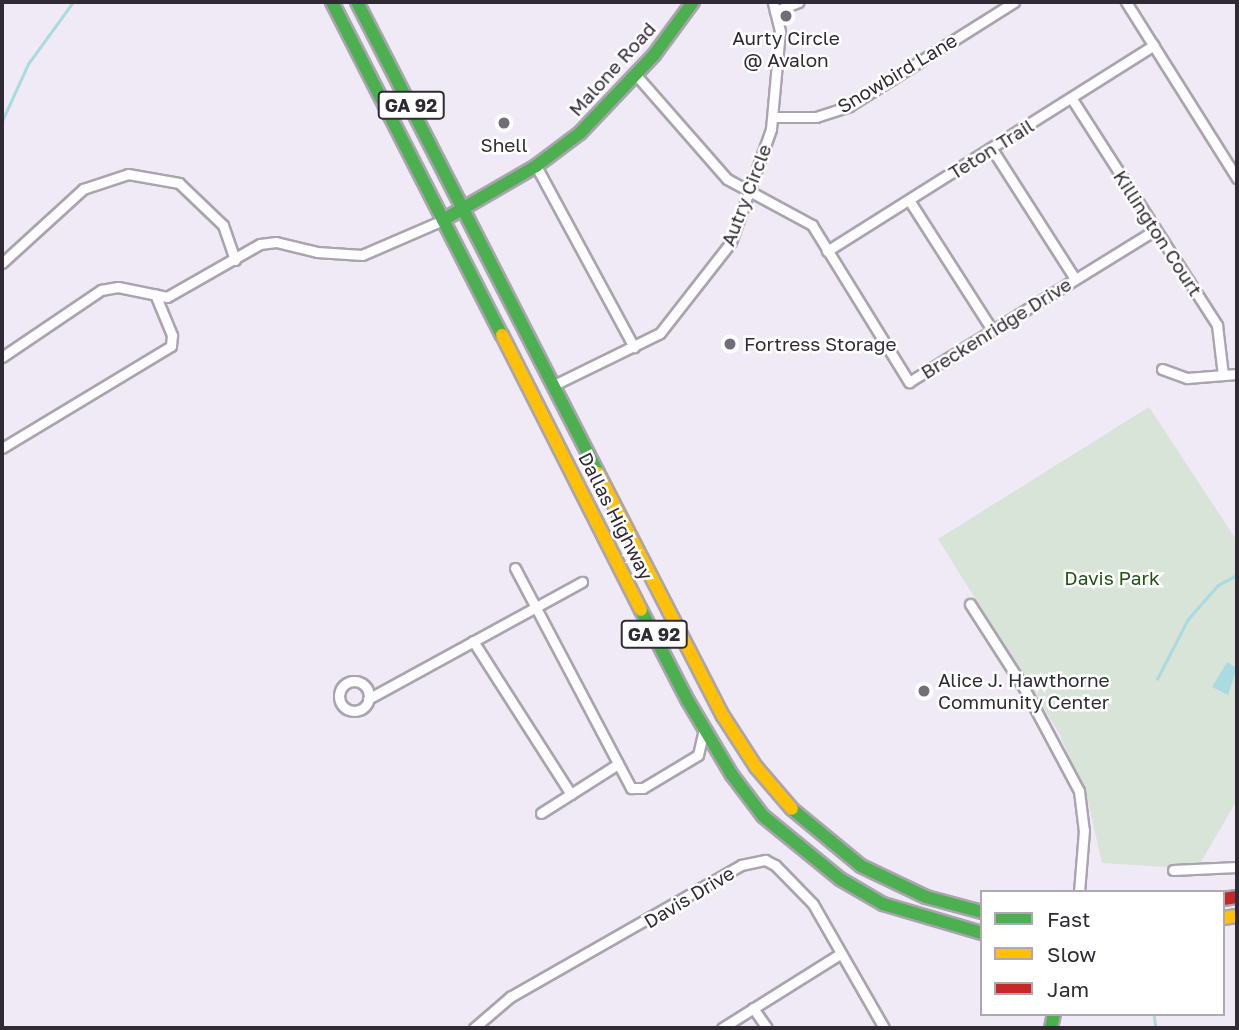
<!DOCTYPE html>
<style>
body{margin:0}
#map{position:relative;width:1239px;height:1030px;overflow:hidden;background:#f0e9f6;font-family:"Golos Text",sans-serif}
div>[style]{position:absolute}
.green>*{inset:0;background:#d7e4d7}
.water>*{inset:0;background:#a9dbe1}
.stream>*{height:2.5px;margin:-1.25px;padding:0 1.25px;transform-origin:1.25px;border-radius:1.25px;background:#a9dbe1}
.roads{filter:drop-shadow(2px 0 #aaa4af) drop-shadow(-2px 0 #aaa4af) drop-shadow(0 2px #aaa4af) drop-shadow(0 -2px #aaa4af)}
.street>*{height:9px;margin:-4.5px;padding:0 4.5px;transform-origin:4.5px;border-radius:4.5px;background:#fdfcfe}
.street>.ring{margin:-4.5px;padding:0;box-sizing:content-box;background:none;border:9px solid #fdfcfe;border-radius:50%}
.fast>*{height:12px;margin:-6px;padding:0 6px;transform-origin:6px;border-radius:6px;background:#4caf50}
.slow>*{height:12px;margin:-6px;padding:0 6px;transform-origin:6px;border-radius:6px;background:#ffc107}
.jam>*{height:12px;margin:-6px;padding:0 6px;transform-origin:6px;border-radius:6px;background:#c62828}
.dots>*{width:19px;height:19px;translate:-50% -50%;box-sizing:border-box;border:4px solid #fff;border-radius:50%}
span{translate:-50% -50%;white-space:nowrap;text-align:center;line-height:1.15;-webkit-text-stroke:5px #fff;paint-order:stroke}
.shield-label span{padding:2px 5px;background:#fff;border:2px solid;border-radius:5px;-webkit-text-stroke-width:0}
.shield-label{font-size:18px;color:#2f2a34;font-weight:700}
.poi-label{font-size:19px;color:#2f2a34}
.left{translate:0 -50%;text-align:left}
.street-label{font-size:19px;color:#2f2a34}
.park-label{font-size:19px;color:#225114}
.frame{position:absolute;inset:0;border:4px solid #2f2a34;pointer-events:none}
.legend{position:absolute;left:980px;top:890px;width:245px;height:126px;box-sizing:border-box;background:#fff;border:2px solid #acaaae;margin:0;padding:9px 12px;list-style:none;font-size:21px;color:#2f2a34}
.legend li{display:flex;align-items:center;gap:14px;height:35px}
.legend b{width:35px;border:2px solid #acaaae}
</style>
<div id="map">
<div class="green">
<div style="clip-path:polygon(1149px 407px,1237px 541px,1237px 800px,1201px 862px,1166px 867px,1102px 863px,1088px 802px,1059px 733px,938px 539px)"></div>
</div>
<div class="water">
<div style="clip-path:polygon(1227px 662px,1237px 668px,1228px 695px,1212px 687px)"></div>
</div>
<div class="stream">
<div style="left:2px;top:121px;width:63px;rotate:-65.5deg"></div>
<div style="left:28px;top:64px;width:77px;rotate:-54deg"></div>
<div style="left:1157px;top:679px;width:68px;rotate:-62.7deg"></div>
<div style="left:1188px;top:619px;width:45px;rotate:-48.6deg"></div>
<div style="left:1218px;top:585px;width:21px;rotate:-28deg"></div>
<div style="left:1154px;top:1014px;width:14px;rotate:82deg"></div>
</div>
<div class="roads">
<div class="street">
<div style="left:1126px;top:2px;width:208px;rotate:57.8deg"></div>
<div style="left:775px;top:11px;width:25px;rotate:-21deg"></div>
<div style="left:636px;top:75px;width:138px;rotate:48.8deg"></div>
<div style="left:727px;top:179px;width:97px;rotate:28.4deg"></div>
<div style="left:812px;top:225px;width:185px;rotate:58.3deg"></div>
<div style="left:909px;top:382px;width:289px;rotate:-31.7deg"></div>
<div style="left:1072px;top:99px;width:269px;rotate:57.3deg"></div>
<div style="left:1217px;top:325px;width:50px;rotate:83.2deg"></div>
<div style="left:773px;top:117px;width:43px"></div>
<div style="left:816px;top:117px;width:35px;rotate:-18deg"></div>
<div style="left:849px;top:106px;width:195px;rotate:-32.2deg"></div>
<div style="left:992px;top:149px;width:154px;rotate:57.4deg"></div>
<div style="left:536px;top:166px;width:206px;rotate:61.6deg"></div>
<div style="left:909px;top:200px;width:154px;rotate:57.4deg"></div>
<div style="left:827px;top:251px;width:386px;rotate:-32.2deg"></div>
<div style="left:2px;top:263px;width:110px;rotate:-42.4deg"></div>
<div style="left:83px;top:189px;width:47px;rotate:-18.4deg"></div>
<div style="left:128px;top:174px;width:52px;rotate:10deg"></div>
<div style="left:179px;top:183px;width:61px;rotate:43.7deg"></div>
<div style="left:223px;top:225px;width:37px;rotate:71deg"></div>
<div style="left:2px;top:357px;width:120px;rotate:-34.1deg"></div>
<div style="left:101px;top:290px;width:17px;rotate:-10deg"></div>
<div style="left:118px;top:287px;width:50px;rotate:11.5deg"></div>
<div style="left:167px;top:297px;width:107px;rotate:-29.7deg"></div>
<div style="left:260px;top:244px;width:16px;rotate:-7deg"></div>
<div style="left:276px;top:242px;width:42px;rotate:13.7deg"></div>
<div style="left:317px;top:252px;width:45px;rotate:3.8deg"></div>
<div style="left:362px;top:255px;width:88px;rotate:-23.4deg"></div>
<div style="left:1162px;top:369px;width:27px;rotate:20deg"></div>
<div style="left:1187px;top:378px;width:50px;rotate:-4.6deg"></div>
<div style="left:554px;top:385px;width:118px;rotate:-26.1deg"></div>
<div style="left:660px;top:333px;width:115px;rotate:-52deg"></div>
<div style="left:731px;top:242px;width:120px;rotate:-70.5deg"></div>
<div style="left:771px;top:129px;width:98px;rotate:-84.8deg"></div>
<div style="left:780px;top:31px;width:30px;rotate:-104deg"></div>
<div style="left:2px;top:448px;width:197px;rotate:-31.1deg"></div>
<div style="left:171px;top:346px;width:11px;rotate:-85deg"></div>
<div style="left:172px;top:335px;width:44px;rotate:-112.5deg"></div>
<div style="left:515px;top:568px;width:249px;rotate:62.2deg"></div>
<div style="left:631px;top:788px;width:12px"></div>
<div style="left:643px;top:788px;width:64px;rotate:-31deg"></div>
<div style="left:698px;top:755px;width:26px;rotate:-77deg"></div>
<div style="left:970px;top:604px;width:100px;rotate:57.3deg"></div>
<div style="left:1024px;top:688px;width:117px;rotate:61.9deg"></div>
<div style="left:1079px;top:791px;width:39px;rotate:83deg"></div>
<div style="left:1084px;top:830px;width:62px;rotate:94.6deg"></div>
<div style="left:473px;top:641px;width:182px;rotate:57.4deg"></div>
<div class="ring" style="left:339px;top:681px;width:21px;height:21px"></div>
<div style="left:368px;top:699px;width:244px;rotate:-28.7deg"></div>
<div style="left:541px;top:813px;width:91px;rotate:-32.5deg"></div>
<div style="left:1173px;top:870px;width:64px;rotate:-2.7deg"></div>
<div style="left:753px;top:1008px;width:24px;rotate:55deg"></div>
<div style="left:474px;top:1028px;width:48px;rotate:-40.7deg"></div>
<div style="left:510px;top:997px;width:266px;rotate:-29.7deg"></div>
<div style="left:741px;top:865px;width:25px;rotate:-12deg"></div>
<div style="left:765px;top:860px;width:11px;rotate:27deg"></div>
<div style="left:775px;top:865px;width:54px;rotate:45.7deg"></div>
<div style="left:813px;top:904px;width:143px;rotate:60.2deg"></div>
<div style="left:722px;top:1028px;width:139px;rotate:-32.1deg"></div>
</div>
<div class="fast">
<div style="left:332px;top:2px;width:374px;rotate:63deg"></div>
<div style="left:357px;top:2px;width:529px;rotate:62.9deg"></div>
<div style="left:443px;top:220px;width:108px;rotate:-30.1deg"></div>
<div style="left:536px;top:166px;width:55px;rotate:-36.9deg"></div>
<div style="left:580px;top:133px;width:108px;rotate:-46.5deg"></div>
<div style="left:654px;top:55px;width:66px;rotate:-53.7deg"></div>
<div style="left:641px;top:610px;width:102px;rotate:62.7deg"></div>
<div style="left:688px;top:701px;width:86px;rotate:59.3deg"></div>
<div style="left:732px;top:775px;width:51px;rotate:52.9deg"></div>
<div style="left:763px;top:816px;width:99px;rotate:39.3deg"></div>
<div style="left:840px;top:879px;width:50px;rotate:30.2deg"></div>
<div style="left:883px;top:904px;width:103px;rotate:16.3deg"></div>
<div style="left:792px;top:809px;width:89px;rotate:39.6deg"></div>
<div style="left:861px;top:866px;width:72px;rotate:25.5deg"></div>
<div style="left:926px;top:897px;width:58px;rotate:15deg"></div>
<div style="left:1051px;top:1028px;width:14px;rotate:-78deg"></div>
</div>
<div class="slow">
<div style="left:502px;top:335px;width:308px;rotate:63.2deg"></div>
<div style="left:598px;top:473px;width:273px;rotate:62.8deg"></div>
<div style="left:723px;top:716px;width:61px;rotate:57.1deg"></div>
<div style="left:756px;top:767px;width:55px;rotate:49.4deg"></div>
<div style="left:1223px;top:918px;width:14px;rotate:-8deg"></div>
</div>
<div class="jam">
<div style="left:1223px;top:899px;width:14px;rotate:-8deg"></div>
</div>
</div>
<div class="dots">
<div style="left:786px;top:16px;background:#736d78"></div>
<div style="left:504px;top:123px;background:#736d78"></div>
<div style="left:730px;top:344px;background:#736d78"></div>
<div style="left:924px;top:691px;background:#736d78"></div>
</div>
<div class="shield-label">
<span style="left:411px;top:105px">GA 92</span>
<span style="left:654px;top:634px">GA 92</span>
</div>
<div class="poi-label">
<span style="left:786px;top:49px">Aurty Circle<br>@ Avalon</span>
<span style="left:504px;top:145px">Shell</span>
<span class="left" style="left:744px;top:344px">Fortress Storage</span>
<span class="left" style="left:938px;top:691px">Alice J. Hawthorne<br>Community Center</span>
</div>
<div class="street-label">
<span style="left:612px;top:69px;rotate:-48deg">Malone Road</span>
<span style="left:897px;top:73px;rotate:-31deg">Snowbird Lane</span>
<span style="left:991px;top:149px;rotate:-32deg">Teton Trail</span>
<span style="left:746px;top:195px;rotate:-69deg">Autry Circle</span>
<span style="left:1158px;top:233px;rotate:57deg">Killington Court</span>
<span style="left:996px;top:328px;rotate:-32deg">Breckenridge Drive</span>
<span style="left:616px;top:516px;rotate:63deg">Dallas Highway</span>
<span style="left:689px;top:897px;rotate:-31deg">Davis Drive</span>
</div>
<div class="park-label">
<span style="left:1112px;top:578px">Davis Park</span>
</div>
<div class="frame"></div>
<ul class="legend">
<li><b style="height:9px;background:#4caf50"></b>Fast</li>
<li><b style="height:9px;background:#ffc107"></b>Slow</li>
<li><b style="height:9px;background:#c62828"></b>Jam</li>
</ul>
</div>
